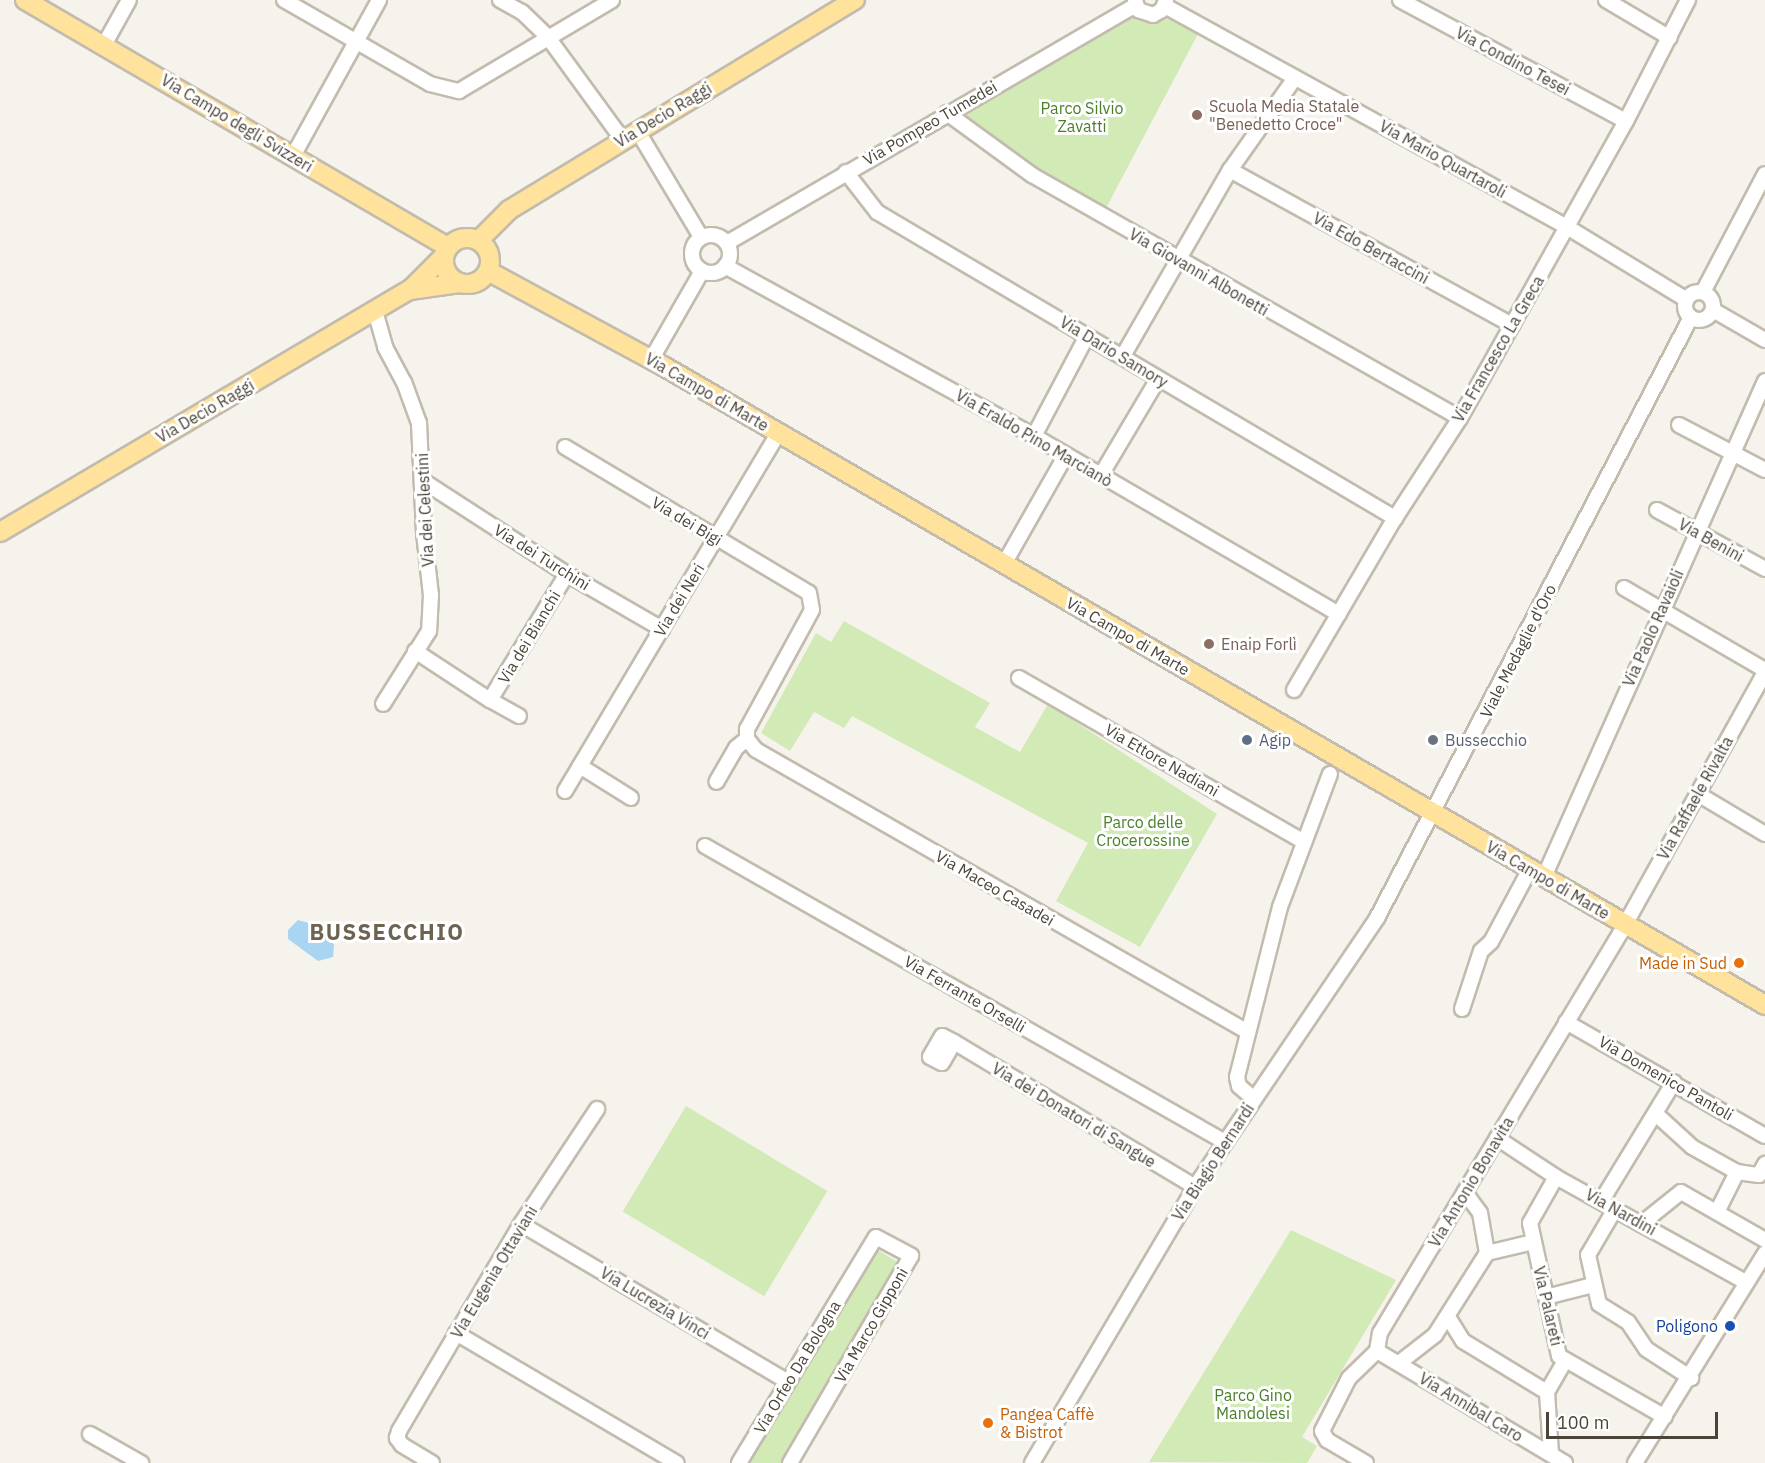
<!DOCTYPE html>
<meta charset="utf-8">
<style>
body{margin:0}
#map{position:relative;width:1765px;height:1463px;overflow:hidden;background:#f6f3ec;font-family:"IBM Plex Sans",sans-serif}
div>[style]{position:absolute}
.green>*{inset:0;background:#d2eab5;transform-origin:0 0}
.water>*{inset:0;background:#a9d4f2}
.roads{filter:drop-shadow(2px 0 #c2bbae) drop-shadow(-2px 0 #c2bbae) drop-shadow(0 2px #c2bbae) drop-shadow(0 -2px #c2bbae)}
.minor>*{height:14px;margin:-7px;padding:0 7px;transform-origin:7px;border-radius:7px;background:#fff}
.minor>.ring{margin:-7px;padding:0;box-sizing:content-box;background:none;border:14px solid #fff;border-radius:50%}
.major>*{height:18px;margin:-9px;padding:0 9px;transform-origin:9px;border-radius:9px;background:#ffe39c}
.major>.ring{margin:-9px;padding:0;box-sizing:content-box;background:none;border:18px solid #ffe39c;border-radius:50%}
.dots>*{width:16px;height:16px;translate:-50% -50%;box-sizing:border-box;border:3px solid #fff;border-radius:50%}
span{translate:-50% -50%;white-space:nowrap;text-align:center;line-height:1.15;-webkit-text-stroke:6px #fff;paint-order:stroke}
.street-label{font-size:16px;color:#4b4439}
.education-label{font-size:16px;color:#785e54}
.left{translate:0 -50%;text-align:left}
.park-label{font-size:16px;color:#4a7f2a}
.service-label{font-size:16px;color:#4e5e75}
.worship-label{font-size:16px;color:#5b616d}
.food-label{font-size:16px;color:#c56008}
.right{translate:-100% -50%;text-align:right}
.transit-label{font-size:16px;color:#164399}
.district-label{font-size:22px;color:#6e6250;font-weight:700;letter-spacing:1.5px}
.scale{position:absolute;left:1546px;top:1412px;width:172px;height:27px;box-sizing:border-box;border:3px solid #4b4439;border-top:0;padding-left:8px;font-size:18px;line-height:21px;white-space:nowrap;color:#4b4439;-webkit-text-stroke:4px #fff;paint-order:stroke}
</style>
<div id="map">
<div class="green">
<div style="clip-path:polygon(1133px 15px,1151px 20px,1172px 19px,1199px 32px,1105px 210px,955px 115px)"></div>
<div style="clip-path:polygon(844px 621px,990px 703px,975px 727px,1020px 752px,1048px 704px,1217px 814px,1140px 947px,1056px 901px,1088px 843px,852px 716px,844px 728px,814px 712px,790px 751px,761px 733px,816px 633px,831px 642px)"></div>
<div style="left:686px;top:1106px;width:165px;height:123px;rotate:31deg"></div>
<div style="clip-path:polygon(1291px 1230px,1396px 1280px,1302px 1437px,1317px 1446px,1307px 1463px,1149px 1462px)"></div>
<div style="clip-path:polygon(876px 1249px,899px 1263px,782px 1463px,747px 1463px)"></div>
</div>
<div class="water">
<div style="clip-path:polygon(298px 920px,322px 927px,334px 945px,333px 957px,318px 961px,288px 939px,288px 930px)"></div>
</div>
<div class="roads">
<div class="minor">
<div style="left:284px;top:0;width:168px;rotate:29.9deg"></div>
<div style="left:430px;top:84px;width:30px;rotate:14deg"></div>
<div style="left:459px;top:91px;width:178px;rotate:-30.7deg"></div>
<div style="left:500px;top:0;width:25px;rotate:29deg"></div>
<div style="left:522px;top:12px;width:35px;rotate:44deg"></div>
<div style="left:547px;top:36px;width:127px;rotate:53.9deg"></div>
<div style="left:1135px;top:0;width:10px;rotate:73deg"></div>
<div style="left:1138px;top:10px;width:16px;rotate:18deg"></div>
<div style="left:1153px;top:15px;width:10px;rotate:-29deg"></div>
<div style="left:1162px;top:10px;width:11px;rotate:-68deg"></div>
<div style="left:1400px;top:0;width:256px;rotate:28.2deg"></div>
<div style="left:1606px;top:0;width:74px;rotate:30.7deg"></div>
<div style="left:1165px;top:6px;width:459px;rotate:28.8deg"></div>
<div style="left:1567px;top:227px;width:140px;rotate:31.3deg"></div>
<div style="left:104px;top:45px;width:51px;rotate:-60.9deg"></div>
<div style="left:947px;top:113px;width:105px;rotate:36.1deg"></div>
<div style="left:1032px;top:175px;width:492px;rotate:29.6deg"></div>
<div style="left:637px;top:130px;width:125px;rotate:59.1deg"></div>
<div style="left:293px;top:156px;width:178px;rotate:-61.1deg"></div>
<div style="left:1230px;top:170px;width:322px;rotate:28.8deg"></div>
<div style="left:846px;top:172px;width:51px;rotate:52.2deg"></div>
<div style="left:877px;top:212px;width:602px;rotate:30.57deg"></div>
<div class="ring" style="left:692px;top:235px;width:24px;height:24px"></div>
<div style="left:727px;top:243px;width:473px;rotate:-30.2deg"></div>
<div style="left:725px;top:266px;width:353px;rotate:28.8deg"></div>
<div style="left:1034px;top:436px;width:353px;rotate:30.3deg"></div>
<div style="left:1703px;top:292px;width:133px;rotate:-62.3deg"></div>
<div class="ring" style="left:1685px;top:292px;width:14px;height:14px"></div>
<div style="left:1713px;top:310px;width:60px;rotate:30deg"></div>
<div style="left:375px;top:311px;width:37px;rotate:74deg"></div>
<div style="left:385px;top:347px;width:40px;rotate:62deg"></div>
<div style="left:404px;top:382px;width:44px;rotate:69.9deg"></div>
<div style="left:419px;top:423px;width:110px;rotate:87.4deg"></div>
<div style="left:424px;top:533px;width:62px;rotate:83.6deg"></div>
<div style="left:431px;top:595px;width:36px;rotate:93deg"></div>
<div style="left:429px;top:631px;width:86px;rotate:122.2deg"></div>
<div style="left:1123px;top:356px;width:215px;rotate:-60.1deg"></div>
<div style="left:1230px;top:170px;width:113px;rotate:-54.8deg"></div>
<div style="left:651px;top:360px;width:103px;rotate:-60.2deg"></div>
<div style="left:1679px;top:425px;width:97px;rotate:27.6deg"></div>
<div style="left:1034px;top:436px;width:113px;rotate:-62.1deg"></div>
<div style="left:565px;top:447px;width:284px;rotate:30.9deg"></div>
<div style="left:809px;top:593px;width:17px;rotate:80deg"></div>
<div style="left:812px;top:610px;width:136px;rotate:118.6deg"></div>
<div style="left:747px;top:729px;width:10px;rotate:90deg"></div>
<div style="left:747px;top:739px;width:14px;rotate:141deg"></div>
<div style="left:736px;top:748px;width:39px;rotate:120deg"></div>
<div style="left:1101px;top:475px;width:112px;rotate:-59.3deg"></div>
<div style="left:423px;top:481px;width:171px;rotate:32.9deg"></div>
<div style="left:567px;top:574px;width:110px;rotate:30.1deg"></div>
<div style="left:1657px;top:510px;width:123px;rotate:28.6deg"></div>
<div style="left:1004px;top:564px;width:125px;rotate:-60.4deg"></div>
<div style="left:1624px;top:588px;width:163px;rotate:30.2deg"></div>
<div style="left:415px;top:651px;width:90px;rotate:33.2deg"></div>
<div style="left:490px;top:700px;width:148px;rotate:-58.6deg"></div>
<div style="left:1019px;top:678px;width:329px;rotate:29.9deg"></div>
<div style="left:1294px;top:690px;width:199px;rotate:-59.6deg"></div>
<div style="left:1395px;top:518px;width:119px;rotate:-57deg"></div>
<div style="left:1460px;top:418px;width:340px;rotate:-60.8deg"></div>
<div style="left:1626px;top:121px;width:136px;rotate:-62.9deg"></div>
<div style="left:490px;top:700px;width:33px;rotate:29deg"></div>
<div style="left:747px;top:739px;width:14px;rotate:51deg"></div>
<div style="left:756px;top:750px;width:567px;rotate:29.82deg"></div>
<div style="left:580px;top:766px;width:60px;rotate:32.1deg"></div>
<div style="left:565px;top:791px;width:417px;rotate:-59.2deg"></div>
<div style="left:1698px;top:794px;width:78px;rotate:30.8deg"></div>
<div style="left:705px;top:846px;width:598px;rotate:29.65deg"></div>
<div style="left:1544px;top:877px;width:543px;rotate:-65.98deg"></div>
<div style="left:1462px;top:1009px;width:61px;rotate:-71.9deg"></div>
<div style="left:1481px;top:951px;width:13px;rotate:-42deg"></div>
<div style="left:1491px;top:942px;width:83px;rotate:-61.9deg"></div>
<div style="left:1566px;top:1022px;width:229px;rotate:29.8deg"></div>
<div style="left:954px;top:1042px;width:13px;rotate:-153deg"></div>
<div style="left:942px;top:1036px;width:24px;rotate:120deg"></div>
<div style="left:930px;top:1057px;width:13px;rotate:27deg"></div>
<div style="left:942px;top:1063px;width:24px;rotate:-60deg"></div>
<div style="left:954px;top:1042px;width:281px;rotate:31deg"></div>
<div style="left:1254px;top:1099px;width:20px;rotate:-139deg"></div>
<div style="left:1239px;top:1086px;width:9px;rotate:-103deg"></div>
<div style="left:1237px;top:1077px;width:175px;rotate:-75.8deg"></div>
<div style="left:1280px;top:907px;width:142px;rotate:-69.4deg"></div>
<div style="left:1657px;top:1115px;width:47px;rotate:42.4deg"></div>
<div style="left:1692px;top:1147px;width:51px;rotate:29.1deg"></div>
<div style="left:1737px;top:1172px;width:22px;rotate:8deg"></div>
<div style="left:1759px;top:1175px;width:13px;rotate:-61deg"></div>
<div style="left:1497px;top:1138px;width:71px;rotate:33.5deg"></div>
<div style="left:1556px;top:1177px;width:218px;rotate:29deg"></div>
<div style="left:1556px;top:1177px;width:53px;rotate:119.5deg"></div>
<div style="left:1530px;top:1223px;width:136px;rotate:77.7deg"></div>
<div style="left:1559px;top:1356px;width:122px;rotate:29.9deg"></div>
<div style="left:1602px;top:1200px;width:138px;rotate:-58.6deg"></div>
<div style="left:1615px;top:1209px;width:53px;rotate:120.4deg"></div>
<div style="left:1588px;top:1255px;width:50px;rotate:77.3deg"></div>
<div style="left:1599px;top:1304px;width:34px;rotate:32deg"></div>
<div style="left:1628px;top:1322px;width:32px;rotate:56deg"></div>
<div style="left:1646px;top:1349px;width:54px;rotate:32.8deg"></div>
<div style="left:1717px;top:1212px;width:45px;rotate:-63.4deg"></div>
<div style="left:521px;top:1224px;width:310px;rotate:30.6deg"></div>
<div style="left:1641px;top:1224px;width:51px;rotate:-38.7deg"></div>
<div style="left:1681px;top:1192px;width:97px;rotate:29.7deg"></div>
<div style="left:1487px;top:1253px;width:47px;rotate:-13.4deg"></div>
<div style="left:1546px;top:1297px;width:49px;rotate:-14.3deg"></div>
<div style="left:1448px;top:1317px;width:28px;rotate:58deg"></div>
<div style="left:1463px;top:1341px;width:98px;rotate:31.3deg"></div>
<div style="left:456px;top:1333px;width:256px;rotate:30.5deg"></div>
<div style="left:1377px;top:1351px;width:18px;rotate:-81deg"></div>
<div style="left:1380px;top:1333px;width:468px;rotate:-59deg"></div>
<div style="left:1621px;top:932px;width:297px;rotate:-61deg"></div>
<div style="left:1377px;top:1351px;width:219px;rotate:30.8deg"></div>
<div style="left:1399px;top:1363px;width:46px;rotate:-37.9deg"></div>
<div style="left:1435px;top:1335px;width:97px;rotate:-57.6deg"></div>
<div style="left:1487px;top:1253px;width:41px;rotate:-99.9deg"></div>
<div style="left:1480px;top:1213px;width:26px;rotate:-126deg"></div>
<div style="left:1547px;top:1392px;width:62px;rotate:86.3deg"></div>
<div style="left:1547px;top:1392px;width:36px;rotate:-60deg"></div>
<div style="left:90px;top:1434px;width:59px;rotate:29.6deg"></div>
<div style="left:432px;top:1463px;width:35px;rotate:-149deg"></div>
<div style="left:402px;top:1445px;width:9px;rotate:-126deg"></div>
<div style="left:397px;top:1438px;width:7px;rotate:-74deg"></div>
<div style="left:399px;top:1431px;width:240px;rotate:-59.5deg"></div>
<div style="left:521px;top:1224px;width:138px;rotate:-56.5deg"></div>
<div style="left:739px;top:1463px;width:264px;rotate:-58.8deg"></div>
<div style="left:876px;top:1237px;width:40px;rotate:28deg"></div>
<div style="left:911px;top:1256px;width:240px;rotate:120.3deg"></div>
<div style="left:1032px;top:1463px;width:321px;rotate:-59.4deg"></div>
<div style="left:1195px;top:1187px;width:325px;rotate:-55.9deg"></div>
<div style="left:1377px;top:918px;width:678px;rotate:-62.41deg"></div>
<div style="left:1366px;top:1463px;width:45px;rotate:-149.5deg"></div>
<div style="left:1327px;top:1440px;width:10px;rotate:-119deg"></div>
<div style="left:1322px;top:1431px;width:59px;rotate:-63deg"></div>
<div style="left:1349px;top:1378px;width:39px;rotate:-44deg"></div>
<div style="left:1635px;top:1463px;width:247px;rotate:-58.2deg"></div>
</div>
<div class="major">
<div style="left:25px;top:0;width:490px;rotate:30.3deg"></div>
<div class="ring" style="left:444px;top:238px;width:28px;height:28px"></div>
<div style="left:479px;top:240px;width:42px;rotate:-45deg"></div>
<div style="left:509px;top:210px;width:405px;rotate:-31.3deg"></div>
<div style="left:488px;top:271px;width:201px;rotate:28.5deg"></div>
<div style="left:665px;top:367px;width:1272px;rotate:30.11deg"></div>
<div style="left:410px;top:290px;width:50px;rotate:-8deg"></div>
<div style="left:0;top:532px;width:476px;rotate:-30.6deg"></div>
<div style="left:410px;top:290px;width:48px;rotate:-45deg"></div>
</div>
</div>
<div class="dots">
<div style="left:1197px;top:115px;background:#8d6e63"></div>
<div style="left:1209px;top:644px;background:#8d6e63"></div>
<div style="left:1247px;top:740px;background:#5c6f8a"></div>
<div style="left:1433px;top:740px;background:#6b7280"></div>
<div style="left:1739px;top:963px;background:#e8710a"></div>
<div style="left:1730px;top:1326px;background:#1a4fb4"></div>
<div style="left:988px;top:1423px;background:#e8710a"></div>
</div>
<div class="street-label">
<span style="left:1513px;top:61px;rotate:28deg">Via Condino Tesei</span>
<span style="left:663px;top:115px;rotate:-31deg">Via Decio Raggi</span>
<span style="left:237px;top:123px;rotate:31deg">Via Campo degli Svizzeri</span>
<span style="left:930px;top:123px;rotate:-30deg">Via Pompeo Tumedei</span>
<span style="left:1443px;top:159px;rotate:29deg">Via Mario Quartaroli</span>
<span style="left:1371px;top:248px;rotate:29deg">Via Edo Bertaccini</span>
<span style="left:1199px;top:272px;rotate:30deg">Via Giovanni Albonetti</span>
<span style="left:1498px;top:349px;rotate:-60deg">Via Francesco La Greca</span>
<span style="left:1114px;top:352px;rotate:31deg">Via Dario Samory</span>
<span style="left:707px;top:392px;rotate:30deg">Via Campo di Marte</span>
<span style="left:205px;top:411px;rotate:-30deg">Via Decio Raggi</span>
<span style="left:1034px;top:438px;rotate:30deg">Via Eraldo Pino Marcianò</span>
<span style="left:425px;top:510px;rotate:-93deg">Via dei Celestini</span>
<span style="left:687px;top:521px;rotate:31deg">Via dei Bigi</span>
<span style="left:1711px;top:540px;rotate:29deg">Via Benini</span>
<span style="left:542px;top:557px;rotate:32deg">Via dei Turchini</span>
<span style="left:679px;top:600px;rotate:-59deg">Via dei Neri</span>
<span style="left:1653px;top:628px;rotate:-66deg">Via Paolo Ravaioli</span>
<span style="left:1128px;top:636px;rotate:30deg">Via Campo di Marte</span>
<span style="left:529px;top:637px;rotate:-59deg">Via dei Bianchi</span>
<span style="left:1518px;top:651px;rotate:-63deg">Viale Medaglie d'Oro</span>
<span style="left:1162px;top:760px;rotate:30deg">Via Ettore Nadiani</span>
<span style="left:1695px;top:798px;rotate:-61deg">Via Raffaele Rivalta</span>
<span style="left:1548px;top:880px;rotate:30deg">Via Campo di Marte</span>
<span style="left:995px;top:888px;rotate:30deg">Via Maceo Casadei</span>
<span style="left:965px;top:994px;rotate:30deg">Via Ferrante Orselli</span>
<span style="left:1666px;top:1078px;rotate:30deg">Via Domenico Pantoli</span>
<span style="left:1074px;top:1115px;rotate:31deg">Via dei Donatori di Sangue</span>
<span style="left:1213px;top:1162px;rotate:-57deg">Via Biagio Bernardi</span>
<span style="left:1471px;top:1182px;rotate:-59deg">Via Antonio Bonavita</span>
<span style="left:1621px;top:1212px;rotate:29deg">Via Nardini</span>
<span style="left:494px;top:1272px;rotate:-59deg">Via Eugenia Ottaviani</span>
<span style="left:655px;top:1303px;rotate:31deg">Via Lucrezia Vinci</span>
<span style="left:1548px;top:1306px;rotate:77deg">Via Palareti</span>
<span style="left:871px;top:1325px;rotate:-60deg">Via Marco Gipponi</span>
<span style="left:797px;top:1367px;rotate:-59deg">Via Orfeo Da Bologna</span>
<span style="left:1471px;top:1407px;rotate:31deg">Via Annibal Caro</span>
</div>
<div class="education-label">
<span class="left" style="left:1209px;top:115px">Scuola Media Statale<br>"Benedetto Croce"</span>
<span class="left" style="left:1221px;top:644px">Enaip Forlì</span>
</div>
<div class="park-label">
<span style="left:1082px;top:117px">Parco Silvio<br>Zavatti</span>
<span style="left:1143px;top:831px">Parco delle<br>Crocerossine</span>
<span style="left:1253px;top:1404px">Parco Gino<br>Mandolesi</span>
</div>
<div class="service-label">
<span class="left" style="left:1259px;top:740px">Agip</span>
</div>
<div class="worship-label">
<span class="left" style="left:1445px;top:740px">Bussecchio</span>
</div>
<div class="food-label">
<span class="right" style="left:1727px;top:963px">Made in Sud</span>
<span class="left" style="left:1000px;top:1423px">Pangea Caffè<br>&amp; Bistrot</span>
</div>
<div class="transit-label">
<span class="right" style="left:1718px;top:1326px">Poligono</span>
</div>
<div class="district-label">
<span style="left:387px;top:932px">BUSSECCHIO</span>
</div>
<div class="scale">100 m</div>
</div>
